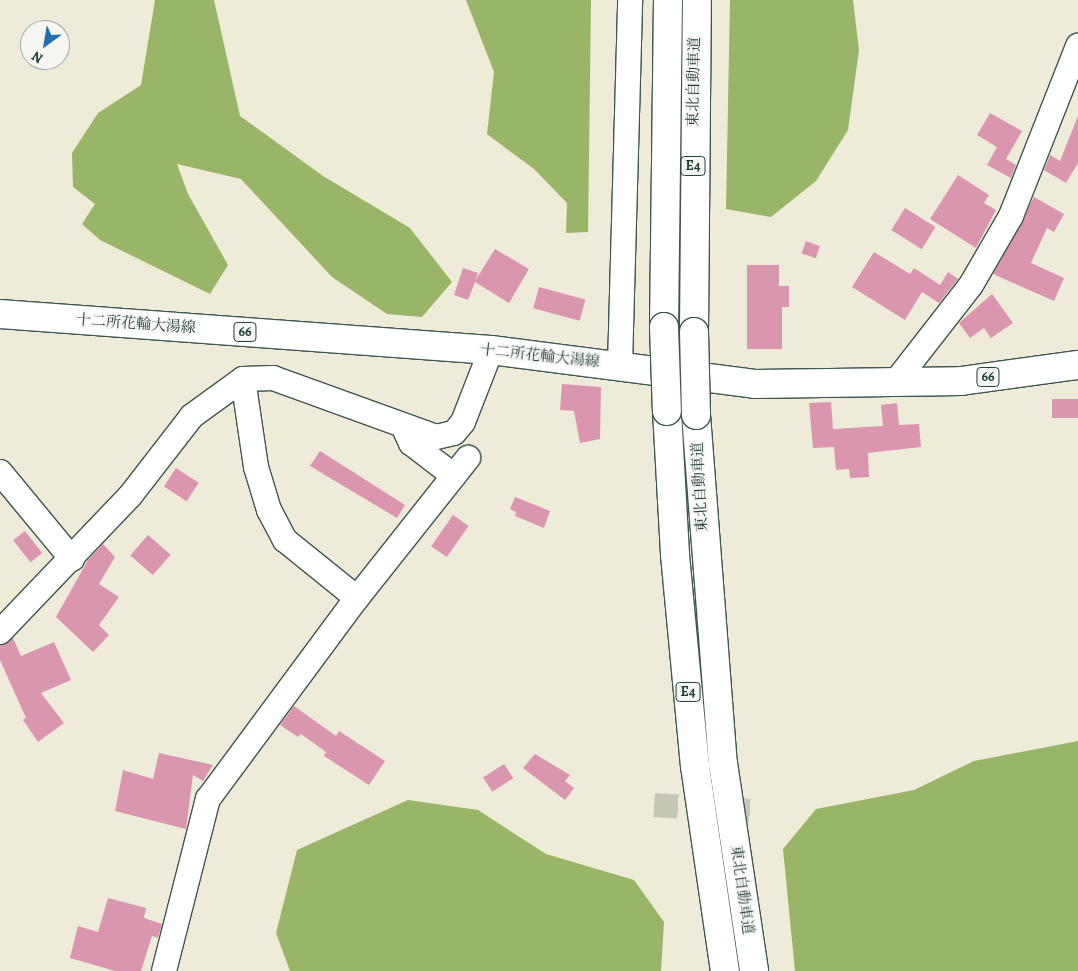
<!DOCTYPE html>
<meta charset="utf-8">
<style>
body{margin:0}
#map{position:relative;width:1078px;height:971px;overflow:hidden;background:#eeebd8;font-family:Alegreya,"Noto Serif JP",serif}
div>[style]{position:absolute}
.forest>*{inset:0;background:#99b567}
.building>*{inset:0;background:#da96af;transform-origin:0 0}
.minor-tunnel>*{height:24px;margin-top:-12px;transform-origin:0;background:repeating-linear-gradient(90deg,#c5c8b7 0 24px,transparent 0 36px)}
.roads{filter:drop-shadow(1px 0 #3e574d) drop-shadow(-1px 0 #3e574d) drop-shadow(0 1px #3e574d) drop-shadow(0 -1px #3e574d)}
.minor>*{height:24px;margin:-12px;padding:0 12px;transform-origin:12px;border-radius:12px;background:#fff}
.major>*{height:28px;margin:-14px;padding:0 14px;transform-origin:14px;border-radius:14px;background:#fff}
.highway>*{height:28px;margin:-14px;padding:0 14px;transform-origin:14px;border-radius:14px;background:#fff}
.bridges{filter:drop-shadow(1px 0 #3e574d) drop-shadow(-1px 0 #3e574d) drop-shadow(0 1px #3e574d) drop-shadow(0 -1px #3e574d)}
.highway-bridge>*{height:28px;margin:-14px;padding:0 14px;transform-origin:14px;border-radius:14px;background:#fff}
span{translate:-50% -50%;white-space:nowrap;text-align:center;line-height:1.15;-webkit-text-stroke:4px #f6f6f2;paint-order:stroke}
.shield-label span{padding:1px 4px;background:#f6f6f2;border:1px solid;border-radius:4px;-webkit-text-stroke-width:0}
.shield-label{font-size:14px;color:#1f3d34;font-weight:700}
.street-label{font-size:15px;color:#1f3d34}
.north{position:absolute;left:20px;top:20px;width:50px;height:50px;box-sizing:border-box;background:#f6f6f2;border:1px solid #a0aca6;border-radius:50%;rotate:212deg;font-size:14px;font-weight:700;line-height:20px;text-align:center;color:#1f3d34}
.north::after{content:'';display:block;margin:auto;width:18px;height:22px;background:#1f6fb2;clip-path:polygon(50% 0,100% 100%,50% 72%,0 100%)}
</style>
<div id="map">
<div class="forest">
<div style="clip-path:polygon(155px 0,214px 0,240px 116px,323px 176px,410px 228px,452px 282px,422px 317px,387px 314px,332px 277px,241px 179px,177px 164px,188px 194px,228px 265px,210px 294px,100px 240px,82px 224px,95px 204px,73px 187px,72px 153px,98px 113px,141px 85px)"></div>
<div style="clip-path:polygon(466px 0,591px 0,588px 232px,566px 233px,567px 203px,534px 169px,487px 134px,494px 72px)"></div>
<div style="clip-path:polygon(730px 0,853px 0,859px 50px,848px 130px,816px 181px,771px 217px,726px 209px)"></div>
<div style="clip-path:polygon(1078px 741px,1078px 971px,795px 971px,783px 849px,816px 809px,914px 790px,974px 761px)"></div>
<div style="clip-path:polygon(408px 800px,478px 810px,546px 854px,634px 880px,664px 922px,661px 971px,290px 971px,276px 933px,297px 850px)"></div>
</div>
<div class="building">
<div style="clip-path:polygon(990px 113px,1022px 131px,1006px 159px,1016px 165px,1011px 178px,987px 165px,997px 147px,977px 135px)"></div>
<div style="clip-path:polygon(1078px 116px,1078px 163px,1066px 183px,1044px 170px,1050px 155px,1060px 161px)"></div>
<div style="clip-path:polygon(958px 175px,989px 195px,984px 203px,996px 210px,976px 248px,930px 219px)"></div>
<div style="clip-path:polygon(1034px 197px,1064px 214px,1054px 232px,1047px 228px,1031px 263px,1064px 278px,1054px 301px,993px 274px)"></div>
<div style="left:905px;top:208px;width:36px;height:26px;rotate:32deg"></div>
<div style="left:806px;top:241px;width:15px;height:13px;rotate:20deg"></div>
<div style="clip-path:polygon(495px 249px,529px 269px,509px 303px,475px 282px,468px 300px,454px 295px,463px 268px,478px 273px,475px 281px)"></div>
<div style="clip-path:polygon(874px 252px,910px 274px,914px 268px,940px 285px,948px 272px,958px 279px,939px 303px,922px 292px,905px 320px,852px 287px)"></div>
<div style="clip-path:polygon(747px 265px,779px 265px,779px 286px,789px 286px,789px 307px,782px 307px,782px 349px,747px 349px)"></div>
<div style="left:539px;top:287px;width:48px;height:22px;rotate:15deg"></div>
<div style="clip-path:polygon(992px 294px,1013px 323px,991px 338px,984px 328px,970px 338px,959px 323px)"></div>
<div style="clip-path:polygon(562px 384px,601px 387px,600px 439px,580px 443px,574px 411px,560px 410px)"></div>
<div style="left:1078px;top:399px;width:19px;height:26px;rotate:90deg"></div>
<div style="clip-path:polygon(831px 402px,833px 429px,883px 426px,881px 405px,897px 403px,899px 425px,919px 424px,921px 447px,868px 453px,869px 477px,850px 478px,849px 469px,836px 470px,834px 447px,813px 448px,809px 403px)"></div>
<div style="clip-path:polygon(320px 451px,405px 505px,397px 518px,310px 466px)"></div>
<div style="left:176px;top:468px;width:27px;height:22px;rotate:33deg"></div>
<div style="clip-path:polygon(515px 497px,550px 511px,544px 528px,515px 516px,516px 512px,510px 509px)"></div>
<div style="left:453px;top:515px;width:19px;height:38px;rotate:35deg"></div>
<div style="left:25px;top:531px;width:28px;height:15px;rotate:52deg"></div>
<div style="left:148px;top:535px;width:30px;height:27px;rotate:41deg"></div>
<div style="clip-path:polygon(103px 544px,115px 557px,99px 584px,119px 597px,99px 625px,109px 635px,93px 652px,56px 617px,88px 560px)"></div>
<div style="clip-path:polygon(13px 638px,21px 656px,54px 642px,71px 680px,41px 693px,64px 723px,38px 742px,23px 720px,26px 718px,0 660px,0 645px)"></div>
<div style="clip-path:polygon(294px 706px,336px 736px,339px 731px,385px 761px,369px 785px,324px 756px,326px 752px,301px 734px,298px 737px,280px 725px)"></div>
<div style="clip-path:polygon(159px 753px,213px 765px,203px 781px,193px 775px,186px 829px,115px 811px,123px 770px,153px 779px)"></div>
<div style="clip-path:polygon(535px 754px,570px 775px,565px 781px,574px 788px,565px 800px,523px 768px)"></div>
<div style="left:504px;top:764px;width:17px;height:25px;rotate:57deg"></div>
<div style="clip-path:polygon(108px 898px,146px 908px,144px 918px,162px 924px,158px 938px,152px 936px,141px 971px,115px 971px,70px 958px,78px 926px,98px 932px)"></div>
</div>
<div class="minor-tunnel">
<div style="left:654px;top:805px;width:97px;rotate:3.5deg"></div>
</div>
<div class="roads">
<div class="minor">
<div style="left:620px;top:365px;width:365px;rotate:-88.4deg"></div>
<div style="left:243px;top:379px;width:89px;rotate:81.6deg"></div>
<div style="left:256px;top:467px;width:45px;rotate:73.2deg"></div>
<div style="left:269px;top:510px;width:34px;rotate:62deg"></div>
<div style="left:285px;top:540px;width:92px;rotate:38.9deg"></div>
<div style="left:897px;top:380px;width:120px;rotate:-52.1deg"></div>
<div style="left:971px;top:285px;width:80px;rotate:-59.9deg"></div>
<div style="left:1011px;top:216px;width:183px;rotate:-68.5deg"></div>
<div style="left:404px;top:428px;width:17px;rotate:65deg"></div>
<div style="left:411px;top:443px;width:54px;rotate:37.5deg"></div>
<div style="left:0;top:472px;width:113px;rotate:50.4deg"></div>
<div style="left:0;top:632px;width:188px;rotate:-46.3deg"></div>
<div style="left:130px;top:496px;width:101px;rotate:-52.2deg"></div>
<div style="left:192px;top:416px;width:63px;rotate:-36deg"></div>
<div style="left:243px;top:379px;width:30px;rotate:-2deg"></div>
<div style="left:273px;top:378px;width:173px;rotate:19.9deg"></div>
<div style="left:436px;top:437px;width:18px;rotate:-13deg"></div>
<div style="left:454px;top:433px;width:14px;rotate:-51deg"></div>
<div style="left:463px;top:422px;width:77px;rotate:-68.7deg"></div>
<div style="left:164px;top:971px;width:178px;rotate:-75.7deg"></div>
<div style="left:208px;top:799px;width:250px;rotate:-53.5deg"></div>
<div style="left:357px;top:598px;width:179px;rotate:-51.6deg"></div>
</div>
<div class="major">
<div style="left:0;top:314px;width:492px;rotate:4.2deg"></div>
<div style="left:491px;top:350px;width:266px;rotate:7.3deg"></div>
<div style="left:755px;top:384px;width:206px;rotate:-0.8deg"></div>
<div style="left:961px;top:381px;width:118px;rotate:-7.8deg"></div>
</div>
<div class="highway">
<div style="left:664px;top:327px;width:327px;rotate:-89.3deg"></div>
<div style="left:694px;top:332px;width:332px;rotate:-89.5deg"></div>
<div style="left:667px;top:411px;width:144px;rotate:86.8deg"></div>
<div style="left:675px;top:555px;width:212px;rotate:84.6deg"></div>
<div style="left:695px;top:766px;width:207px;rotate:81.7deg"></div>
<div style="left:696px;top:415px;width:349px;rotate:85.6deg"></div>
<div style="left:723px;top:763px;width:210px;rotate:81.5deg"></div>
</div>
</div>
<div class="bridges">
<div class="highway-bridge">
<div style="left:664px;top:327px;width:84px;rotate:88deg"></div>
<div style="left:694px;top:332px;width:83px;rotate:88.6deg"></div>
</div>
</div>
<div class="shield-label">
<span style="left:693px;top:166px">E4</span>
<span style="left:245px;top:332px">66</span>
<span style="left:988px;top:377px">66</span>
<span style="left:688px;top:692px">E4</span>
</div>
<div class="street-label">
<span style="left:694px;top:82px;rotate:-89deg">東北自動車道</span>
<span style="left:136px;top:324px;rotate:4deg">十二所花輪大湯線</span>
<span style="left:540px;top:356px;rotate:6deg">十二所花輪大湯線</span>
<span style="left:700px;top:487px;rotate:-93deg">東北自動車道</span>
<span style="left:742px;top:890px;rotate:82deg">東北自動車道</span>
</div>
<div class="north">N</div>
</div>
